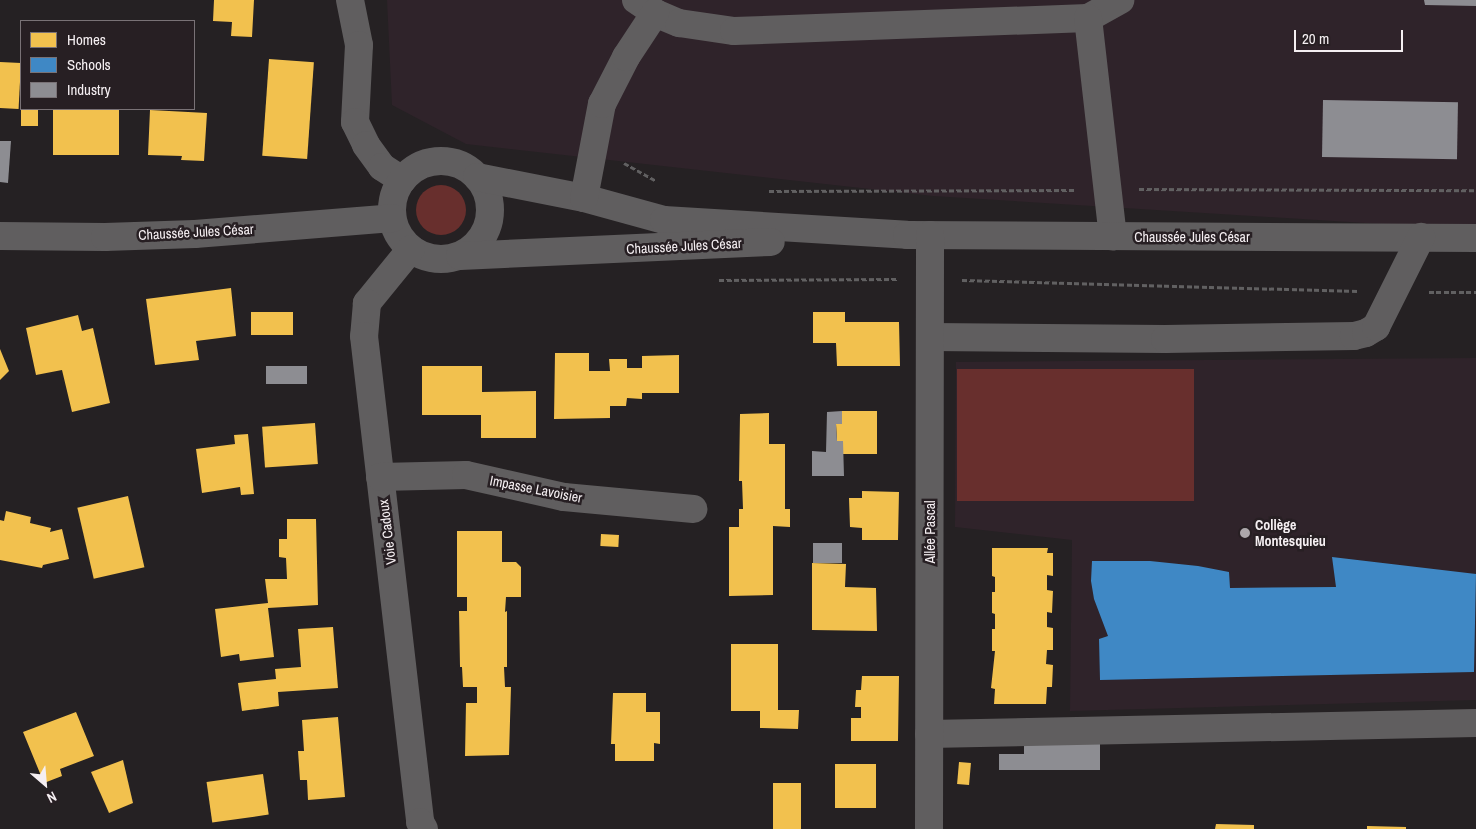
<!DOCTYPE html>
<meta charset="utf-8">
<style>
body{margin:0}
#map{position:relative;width:1476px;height:829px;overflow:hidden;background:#252123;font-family:"Archivo Narrow",sans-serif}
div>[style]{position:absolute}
.built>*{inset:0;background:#2f232a}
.green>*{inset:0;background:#682f2d;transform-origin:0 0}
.round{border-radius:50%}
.homes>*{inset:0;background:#f2c14e;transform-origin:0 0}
.schools>*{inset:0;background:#3f88c5}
.industry>*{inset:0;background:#8d8d92;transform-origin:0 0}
.path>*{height:3px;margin-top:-1.5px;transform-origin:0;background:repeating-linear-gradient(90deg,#616061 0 5px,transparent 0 7.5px)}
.minor>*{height:28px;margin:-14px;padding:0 14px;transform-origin:14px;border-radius:14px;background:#605e5f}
.minor>.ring{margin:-14px;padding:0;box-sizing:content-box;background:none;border:28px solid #605e5f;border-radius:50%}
.dots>*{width:14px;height:14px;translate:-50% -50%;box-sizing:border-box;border:2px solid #271f23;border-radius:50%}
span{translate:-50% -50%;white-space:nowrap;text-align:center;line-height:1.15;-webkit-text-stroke:5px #271f23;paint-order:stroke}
.street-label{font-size:14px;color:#f5eff2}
.poi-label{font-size:14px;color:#f5eff2;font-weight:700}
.left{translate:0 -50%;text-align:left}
.legend{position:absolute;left:20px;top:20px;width:175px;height:90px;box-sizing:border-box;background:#271f23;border:1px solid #797276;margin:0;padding:6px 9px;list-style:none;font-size:15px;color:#f5eff2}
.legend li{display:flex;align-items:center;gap:10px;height:25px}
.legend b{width:25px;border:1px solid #797276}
.north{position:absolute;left:20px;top:759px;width:50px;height:50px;-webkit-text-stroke:4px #271f23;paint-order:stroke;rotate:153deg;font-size:14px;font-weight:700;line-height:20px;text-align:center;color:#f5eff2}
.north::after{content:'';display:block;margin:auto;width:18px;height:22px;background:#f5eff2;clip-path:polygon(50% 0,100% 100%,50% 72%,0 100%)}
.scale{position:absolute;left:1294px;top:30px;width:109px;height:22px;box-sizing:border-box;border:2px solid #f5eff2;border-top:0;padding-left:6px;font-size:15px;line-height:18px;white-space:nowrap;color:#f5eff2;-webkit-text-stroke:4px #271f23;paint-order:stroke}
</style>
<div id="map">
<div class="built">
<div style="clip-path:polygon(387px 0,1476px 0,1476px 230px,933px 196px,466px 144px,392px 105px)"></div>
<div style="clip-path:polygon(1476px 358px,1476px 700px,1070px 711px,1072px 540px,955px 527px,956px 362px)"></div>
</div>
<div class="green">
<div class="round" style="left:416px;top:185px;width:50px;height:50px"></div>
<div style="left:1194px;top:369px;width:132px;height:237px;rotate:90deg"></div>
</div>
<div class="homes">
<div style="clip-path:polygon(214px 0,254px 0,252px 37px,231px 36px,232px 22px,213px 21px)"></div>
<div style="left:269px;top:59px;width:45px;height:97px;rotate:4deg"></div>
<div style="left:0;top:62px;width:21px;height:46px;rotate:3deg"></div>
<div style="left:21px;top:109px;width:17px;height:17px"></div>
<div style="left:53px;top:109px;width:66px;height:46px"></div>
<div style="clip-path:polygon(150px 110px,207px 113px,204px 161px,181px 160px,182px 156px,148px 155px)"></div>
<div style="clip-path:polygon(231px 288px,236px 336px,196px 341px,199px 360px,155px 365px,146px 299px)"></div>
<div style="left:293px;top:312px;width:23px;height:42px;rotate:90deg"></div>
<div style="clip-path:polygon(813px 312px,845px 312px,845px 322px,899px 322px,900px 366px,837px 366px,836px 343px,813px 343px)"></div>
<div style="clip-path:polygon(78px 315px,82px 331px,93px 328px,110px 403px,72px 412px,62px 370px,36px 375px,26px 328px)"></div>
<div style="clip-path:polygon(0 349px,9px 371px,0 380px)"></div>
<div style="clip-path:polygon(555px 353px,589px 353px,589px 371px,610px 371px,609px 359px,627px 359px,627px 368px,642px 368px,642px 356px,679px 355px,679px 393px,642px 393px,642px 399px,627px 398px,626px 406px,610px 406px,610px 418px,554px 419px)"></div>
<div style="clip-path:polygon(422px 366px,482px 366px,482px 392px,536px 391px,536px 438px,481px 438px,481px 415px,422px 415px)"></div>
<div style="clip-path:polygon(842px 411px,877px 411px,877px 454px,843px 454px,843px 441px,837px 441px,836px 424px,842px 424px)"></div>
<div style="clip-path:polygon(769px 413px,769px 444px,785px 444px,785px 509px,790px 509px,790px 527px,773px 526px,773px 595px,729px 596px,729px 527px,739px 527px,739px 509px,743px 509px,742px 481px,739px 481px,740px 414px)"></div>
<div style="left:315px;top:423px;width:41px;height:53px;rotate:86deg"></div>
<div style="clip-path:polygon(248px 434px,254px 494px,241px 495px,240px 487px,202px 493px,196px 449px,235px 444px,234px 435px)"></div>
<div style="clip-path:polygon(862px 491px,899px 492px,898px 540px,862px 540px,862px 528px,850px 527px,849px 498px,862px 498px)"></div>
<div style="left:128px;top:496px;width:73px;height:52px;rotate:77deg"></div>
<div style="clip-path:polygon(6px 511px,31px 517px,30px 523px,51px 528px,50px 532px,62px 529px,69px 559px,43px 565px,42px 568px,0 560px,0 520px,4px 521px)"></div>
<div style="clip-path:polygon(287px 519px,316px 519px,318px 605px,268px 608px,274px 657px,240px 661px,239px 654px,221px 657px,215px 609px,268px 603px,265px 579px,287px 579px,286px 558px,279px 557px,279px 539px,287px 539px)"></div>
<div style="clip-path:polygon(457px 531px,502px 531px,502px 562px,516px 562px,521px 567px,521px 597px,506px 597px,505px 612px,507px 611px,507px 667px,504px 667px,505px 687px,511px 687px,509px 755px,465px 756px,466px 703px,477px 703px,477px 687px,463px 687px,462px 667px,460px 667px,459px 611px,467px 611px,467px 597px,457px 597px)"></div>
<div style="left:601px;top:534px;width:18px;height:12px;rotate:3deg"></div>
<div style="clip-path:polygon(992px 548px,1048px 548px,1047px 553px,1053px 553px,1053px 576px,1047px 575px,1047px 590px,1053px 591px,1052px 613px,1047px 612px,1047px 627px,1053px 628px,1053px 650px,1047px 650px,1046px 664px,1053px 665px,1052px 687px,1047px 687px,1046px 704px,994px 704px,995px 689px,991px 688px,995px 651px,992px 651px,992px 629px,995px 629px,995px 614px,992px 613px,992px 592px,995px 592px,995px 577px,992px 576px)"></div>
<div style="clip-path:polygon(812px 563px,846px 564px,845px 587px,876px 588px,877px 631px,812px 630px)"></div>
<div style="clip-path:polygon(333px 627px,338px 688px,278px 692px,279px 706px,242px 711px,238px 683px,276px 679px,275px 669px,301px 667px,298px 629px)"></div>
<div style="clip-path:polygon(731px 644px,778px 644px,778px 710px,799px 710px,798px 729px,760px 728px,760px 711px,731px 711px)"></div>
<div style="clip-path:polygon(862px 676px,899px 676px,898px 741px,851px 741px,851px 718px,861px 718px,861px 707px,855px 707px,856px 690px,861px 690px)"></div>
<div style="clip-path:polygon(613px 693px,646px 693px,646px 712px,660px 712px,660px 744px,654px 743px,654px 761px,615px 761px,615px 744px,611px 744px)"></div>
<div style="clip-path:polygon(76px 712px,94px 756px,60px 769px,62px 776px,44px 783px,23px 732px)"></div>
<div style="clip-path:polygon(338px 717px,345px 797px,308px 800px,307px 780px,300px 780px,298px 751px,304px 751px,302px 720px)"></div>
<div style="clip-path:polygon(123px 760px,133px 803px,109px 813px,91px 772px)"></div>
<div style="left:959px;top:762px;width:12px;height:22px;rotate:5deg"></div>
<div style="left:876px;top:764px;width:44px;height:41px;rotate:90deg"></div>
<div style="left:263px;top:774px;width:41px;height:57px;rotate:82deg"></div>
<div style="left:801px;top:783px;width:46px;height:28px;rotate:90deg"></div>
<div style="clip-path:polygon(1216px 824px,1254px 825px,1254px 829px,1215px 829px)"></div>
<div style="clip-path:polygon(1367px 826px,1406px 827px,1406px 829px,1367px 829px)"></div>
</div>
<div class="schools">
<div style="clip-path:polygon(1332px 557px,1476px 574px,1474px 672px,1100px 680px,1099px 639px,1108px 636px,1094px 599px,1091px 581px,1092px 561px,1150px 561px,1198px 566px,1229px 572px,1230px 588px,1336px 587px)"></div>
</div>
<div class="industry">
<div style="clip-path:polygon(1424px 0,1476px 0,1476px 6px,1425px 5px)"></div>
<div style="left:1323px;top:100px;width:135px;height:57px;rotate:1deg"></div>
<div style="clip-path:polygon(0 141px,11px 141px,8px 183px,0 182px)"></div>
<div style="left:307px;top:366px;width:18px;height:41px;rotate:90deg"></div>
<div style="clip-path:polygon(842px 411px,842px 424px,836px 424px,837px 441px,843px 441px,844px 476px,812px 476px,812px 451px,826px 452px,827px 412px)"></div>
<div style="left:813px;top:543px;width:29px;height:20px"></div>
<div style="clip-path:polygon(1024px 741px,1100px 741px,1100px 770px,999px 770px,999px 754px,1024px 754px)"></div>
</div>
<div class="path">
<div style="left:624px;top:163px;width:37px;rotate:29deg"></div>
<div style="left:1139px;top:189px;width:337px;rotate:0.2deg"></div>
<div style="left:769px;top:191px;width:306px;rotate:-0.2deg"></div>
<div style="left:719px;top:280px;width:179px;rotate:-0.3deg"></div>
<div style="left:962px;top:280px;width:396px;rotate:1.6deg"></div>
<div style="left:1429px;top:292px;width:47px"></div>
</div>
<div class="minor">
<div style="left:350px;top:0;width:46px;rotate:78.7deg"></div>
<div style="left:359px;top:45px;width:77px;rotate:93deg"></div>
<div style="left:355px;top:122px;width:25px;rotate:64deg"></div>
<div style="left:366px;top:145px;width:27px;rotate:54deg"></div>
<div style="left:382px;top:167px;width:24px;rotate:33deg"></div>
<div style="left:636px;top:0;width:23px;rotate:34deg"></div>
<div style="left:655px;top:13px;width:26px;rotate:23deg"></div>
<div style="left:679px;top:23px;width:56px;rotate:8.3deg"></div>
<div style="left:734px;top:31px;width:354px;rotate:-2.1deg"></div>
<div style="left:1088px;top:18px;width:37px;rotate:-29deg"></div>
<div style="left:1088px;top:18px;width:220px;rotate:83.5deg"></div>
<div class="ring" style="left:392px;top:161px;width:70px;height:70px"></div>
<div style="left:477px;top:177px;width:109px;rotate:11.1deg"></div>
<div style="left:584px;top:198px;width:83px;rotate:15.4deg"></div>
<div style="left:664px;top:220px;width:243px;rotate:3.5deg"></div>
<div style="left:907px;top:235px;width:569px;rotate:0.3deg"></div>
<div style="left:584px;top:198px;width:96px;rotate:-79.2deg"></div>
<div style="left:602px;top:104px;width:53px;rotate:-62.9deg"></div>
<div style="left:626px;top:57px;width:53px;rotate:-56.6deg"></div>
<div style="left:0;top:236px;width:105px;rotate:0.5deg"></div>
<div style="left:105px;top:237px;width:90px;rotate:-1.9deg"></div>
<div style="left:195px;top:234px;width:198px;rotate:-4.6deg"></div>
<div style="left:411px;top:249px;width:70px;rotate:129.2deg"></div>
<div style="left:367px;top:303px;width:33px;rotate:95deg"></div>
<div style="left:364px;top:336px;width:489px;rotate:83.4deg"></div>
<div style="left:420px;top:822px;width:8px;rotate:60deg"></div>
<div style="left:460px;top:256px;width:311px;rotate:-2.6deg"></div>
<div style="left:931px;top:337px;width:234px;rotate:0.5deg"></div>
<div style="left:1165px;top:339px;width:189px;rotate:-0.9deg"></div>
<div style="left:1354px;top:336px;width:12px;rotate:-14deg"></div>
<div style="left:1366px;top:333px;width:12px;rotate:-31deg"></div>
<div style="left:1376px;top:327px;width:101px;rotate:-63.4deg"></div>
<div style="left:380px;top:477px;width:86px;rotate:-1.3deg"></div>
<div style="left:466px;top:475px;width:100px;rotate:12.7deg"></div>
<div style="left:564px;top:497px;width:130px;rotate:5.3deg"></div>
<div style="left:929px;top:734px;width:547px;rotate:-1.15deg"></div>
<div style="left:929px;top:829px;width:594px;rotate:-89.9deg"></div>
</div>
<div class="dots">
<div style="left:1245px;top:533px;background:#aca7aa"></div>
</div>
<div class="street-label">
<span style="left:196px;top:232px;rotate:-3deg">Chaussée Jules César</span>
<span style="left:1192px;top:237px">Chaussée Jules César</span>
<span style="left:684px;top:246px;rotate:-3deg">Chaussée Jules César</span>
<span style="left:536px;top:489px;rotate:11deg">Impasse Lavoisier</span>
<span style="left:387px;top:532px;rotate:-97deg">Voie Cadoux</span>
<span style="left:930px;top:532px;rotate:-90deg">Allée Pascal</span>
</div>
<div class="poi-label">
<span class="left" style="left:1255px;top:533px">Collège<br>Montesquieu</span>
</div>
<ul class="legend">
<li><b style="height:14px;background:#f2c14e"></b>Homes</li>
<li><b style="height:14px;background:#3f88c5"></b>Schools</li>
<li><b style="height:14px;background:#8d8d92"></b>Industry</li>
</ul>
<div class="north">N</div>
<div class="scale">20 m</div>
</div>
